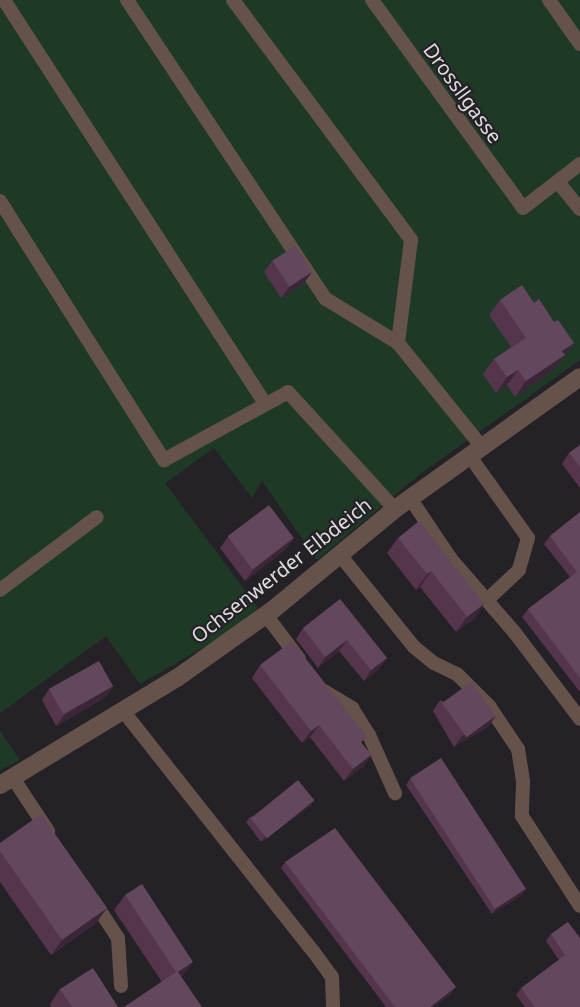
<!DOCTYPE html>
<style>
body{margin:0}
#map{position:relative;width:580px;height:1007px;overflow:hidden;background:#242227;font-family:"Noto Sans",sans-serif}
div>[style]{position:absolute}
.green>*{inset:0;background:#1f3927}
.lane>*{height:14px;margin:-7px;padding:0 7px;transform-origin:7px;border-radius:7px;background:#65524a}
.street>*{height:18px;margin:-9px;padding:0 9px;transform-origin:9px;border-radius:9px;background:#65524a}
.wall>*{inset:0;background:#54354c}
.shaded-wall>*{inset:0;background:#3b2637}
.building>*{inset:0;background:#63475c;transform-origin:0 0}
span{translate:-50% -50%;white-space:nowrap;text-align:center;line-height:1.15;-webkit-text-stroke:4.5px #242227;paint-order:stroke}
.street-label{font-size:20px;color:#dfdde0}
</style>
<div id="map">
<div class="green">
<div style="clip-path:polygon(0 0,580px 0,580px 360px,419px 475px,317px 560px,262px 481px,252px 498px,214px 448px,165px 483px,258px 608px,221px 637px,140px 684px,106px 636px,0 713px)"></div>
<div style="clip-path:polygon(0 731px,20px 760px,0 770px)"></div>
</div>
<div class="lane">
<div style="left:4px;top:0;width:481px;rotate:57.1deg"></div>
<div style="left:127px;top:0;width:359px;rotate:56.4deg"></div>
<div style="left:326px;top:299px;width:84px;rotate:31.4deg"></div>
<div style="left:398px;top:343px;width:132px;rotate:51.1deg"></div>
<div style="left:233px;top:0;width:299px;rotate:53.4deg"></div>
<div style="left:411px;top:240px;width:104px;rotate:97.2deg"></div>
<div style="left:372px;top:0;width:257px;rotate:54deg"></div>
<div style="left:523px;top:208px;width:72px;rotate:-37.7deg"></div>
<div style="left:549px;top:0;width:54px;rotate:54.8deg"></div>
<div style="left:558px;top:182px;width:35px;rotate:51deg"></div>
<div style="left:0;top:201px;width:307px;rotate:57.7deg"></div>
<div style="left:164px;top:460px;width:141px;rotate:-28.7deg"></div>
<div style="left:288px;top:392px;width:159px;rotate:47.6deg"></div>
<div style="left:469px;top:455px;width:102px;rotate:54.6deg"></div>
<div style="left:528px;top:538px;width:33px;rotate:106deg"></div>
<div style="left:519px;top:570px;width:45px;rotate:136.8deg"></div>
<div style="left:410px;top:498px;width:73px;rotate:56.1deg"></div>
<div style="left:451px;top:559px;width:98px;rotate:49.1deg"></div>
<div style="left:515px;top:633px;width:108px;rotate:52.9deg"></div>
<div style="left:340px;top:555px;width:118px;rotate:51.2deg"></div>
<div style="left:414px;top:647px;width:26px;rotate:39deg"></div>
<div style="left:434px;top:663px;width:25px;rotate:26deg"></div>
<div style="left:457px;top:674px;width:45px;rotate:45deg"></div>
<div style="left:489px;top:706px;width:52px;rotate:56deg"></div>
<div style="left:518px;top:749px;width:33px;rotate:81deg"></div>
<div style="left:523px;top:782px;width:34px;rotate:92deg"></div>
<div style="left:522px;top:816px;width:107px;rotate:57.2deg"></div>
<div style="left:0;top:590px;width:121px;rotate:-37deg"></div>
<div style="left:266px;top:615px;width:55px;rotate:53.1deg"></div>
<div style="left:324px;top:691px;width:33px;rotate:31deg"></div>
<div style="left:352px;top:708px;width:32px;rotate:58deg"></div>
<div style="left:369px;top:735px;width:64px;rotate:65.9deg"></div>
<div style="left:124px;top:712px;width:305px;rotate:51.7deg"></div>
<div style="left:313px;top:951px;width:32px;rotate:54deg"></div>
<div style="left:332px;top:977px;width:30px;rotate:88deg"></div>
<div style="left:13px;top:778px;width:64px;rotate:56.6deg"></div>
<div style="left:93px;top:900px;width:45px;rotate:56.7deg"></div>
<div style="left:118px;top:938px;width:48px;rotate:86.4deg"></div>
</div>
<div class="street">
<div style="left:0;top:785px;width:207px;rotate:-31.2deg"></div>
<div style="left:177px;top:678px;width:120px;rotate:-35.5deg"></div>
<div style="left:275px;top:608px;width:156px;rotate:-39.5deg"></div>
<div style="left:395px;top:509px;width:227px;rotate:-35.5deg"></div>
</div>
<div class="wall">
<div style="clip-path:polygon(272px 261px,304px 283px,281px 298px,264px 272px)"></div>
<div style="clip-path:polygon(500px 300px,534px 303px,554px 322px,574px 343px,554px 370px,515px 397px,507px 385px,496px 393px,483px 374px,494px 359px,511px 347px,489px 315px)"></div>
<div style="clip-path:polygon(580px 445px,580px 488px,562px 464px,569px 453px)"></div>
<div style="clip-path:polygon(580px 512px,580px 692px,522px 617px,528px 609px,570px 577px,544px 544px,550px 536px)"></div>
<div style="clip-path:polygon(228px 537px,294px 538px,286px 549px,245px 581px,220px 548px)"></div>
<div style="clip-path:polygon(398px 538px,484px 604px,474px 619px,456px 632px,420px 587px,416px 590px,387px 553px)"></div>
<div style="clip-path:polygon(340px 599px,387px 658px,379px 669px,364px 681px,339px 651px,318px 668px,296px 639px,303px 628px)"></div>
<div style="clip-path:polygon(260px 665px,362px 744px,371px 755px,363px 767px,344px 781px,310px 737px,302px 743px,252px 678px)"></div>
<div style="clip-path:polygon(113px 686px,106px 697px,56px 726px,42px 700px,49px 689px)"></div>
<div style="clip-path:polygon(440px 700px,488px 727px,454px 747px,433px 711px)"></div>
<div style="clip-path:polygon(410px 779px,523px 894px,492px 914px,406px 785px)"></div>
<div style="clip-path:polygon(314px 800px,310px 806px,261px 842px,246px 822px,250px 817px)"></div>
<div style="clip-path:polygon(0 843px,96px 923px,51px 955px,0 882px)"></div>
<div style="clip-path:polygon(285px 862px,452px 993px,433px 1007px,386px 1007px,281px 868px)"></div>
<div style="clip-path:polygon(125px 895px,182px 977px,162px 982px,114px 910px)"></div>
<div style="clip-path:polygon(568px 922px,580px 1007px,525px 1007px,516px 995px,521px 988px,559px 960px,546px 941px,551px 934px)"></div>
<div style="clip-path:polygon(60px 989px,118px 1007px,51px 1007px,50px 1004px)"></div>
</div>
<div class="shaded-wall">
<div style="clip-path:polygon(312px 272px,304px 283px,281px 298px,289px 287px)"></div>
<div style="clip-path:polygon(574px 343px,554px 370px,515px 397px,526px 381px,562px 351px)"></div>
<div style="clip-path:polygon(518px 370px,507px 385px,496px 393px,507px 377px)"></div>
<div style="clip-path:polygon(294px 538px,286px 549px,245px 581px,253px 570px)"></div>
<div style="clip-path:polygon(431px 571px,420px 587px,416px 590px,427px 574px)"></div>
<div style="clip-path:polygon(484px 604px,474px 619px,456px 632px,467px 617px)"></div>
<div style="clip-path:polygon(347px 640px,339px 651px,318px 668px,325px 657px)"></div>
<div style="clip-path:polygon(387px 658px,379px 669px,364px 681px,371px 670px)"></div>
<div style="clip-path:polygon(113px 686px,106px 697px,56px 726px,64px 715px)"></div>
<div style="clip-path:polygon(496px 716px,488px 727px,454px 747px,462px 736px)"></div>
<div style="clip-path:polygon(319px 725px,310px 737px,302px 743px,311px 731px)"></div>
<div style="clip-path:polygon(371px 755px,363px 767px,344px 781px,353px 769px)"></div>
<div style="clip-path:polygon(314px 800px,310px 806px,261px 842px,265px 837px)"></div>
<div style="clip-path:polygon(527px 888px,523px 894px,492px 914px,496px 908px)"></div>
<div style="clip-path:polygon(107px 908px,96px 923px,51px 955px,62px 940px)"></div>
<div style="clip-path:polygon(193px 962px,182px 977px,167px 987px,178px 972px)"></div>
<div style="clip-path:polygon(456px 987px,452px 993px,433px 1007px,430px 1007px)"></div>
</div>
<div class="building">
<div style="left:295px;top:246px;width:31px;height:27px;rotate:57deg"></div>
<div style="clip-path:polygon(522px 285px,534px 303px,539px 299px,554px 322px,558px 320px,574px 343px,562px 351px,565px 355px,526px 381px,518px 370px,507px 377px,494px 359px,526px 338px,500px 300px)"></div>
<div style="clip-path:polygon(580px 445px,580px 467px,569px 453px)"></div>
<div style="left:269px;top:505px;width:41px;height:52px;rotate:53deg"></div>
<div style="clip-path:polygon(580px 512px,580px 678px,528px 609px,577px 572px,550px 536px)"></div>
<div style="clip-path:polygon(419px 521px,484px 604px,467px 617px,431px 571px,427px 574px,398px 538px)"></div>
<div style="clip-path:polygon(340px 599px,387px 658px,371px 670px,347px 640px,325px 657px,303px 628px)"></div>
<div style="clip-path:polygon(292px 641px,367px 737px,361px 742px,371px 755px,353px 769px,319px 725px,311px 731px,260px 665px)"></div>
<div style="left:99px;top:661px;width:29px;height:57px;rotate:61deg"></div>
<div style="left:471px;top:682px;width:42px;height:36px;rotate:54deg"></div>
<div style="left:441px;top:758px;width:156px;height:37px;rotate:57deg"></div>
<div style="left:298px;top:780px;width:26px;height:61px;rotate:51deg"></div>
<div style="clip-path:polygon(41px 814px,107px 908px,62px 940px,0 851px,0 843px)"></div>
<div style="clip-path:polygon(335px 828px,456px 987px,430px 1007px,395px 1007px,285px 862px)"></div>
<div style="clip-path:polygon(142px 884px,193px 962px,178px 972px,202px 1007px,124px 1007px,176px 972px,125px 895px)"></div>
<div style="clip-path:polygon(568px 922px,580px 938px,580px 1007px,535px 1007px,521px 988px,565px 955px,551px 934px)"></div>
<div style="clip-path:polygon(93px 968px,118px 1007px,72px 1007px,60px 989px)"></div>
</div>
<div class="street-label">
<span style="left:463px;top:93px;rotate:54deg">Drossllgasse</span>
<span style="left:281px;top:570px;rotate:-38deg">Ochsenwerder Elbdeich</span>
</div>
</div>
